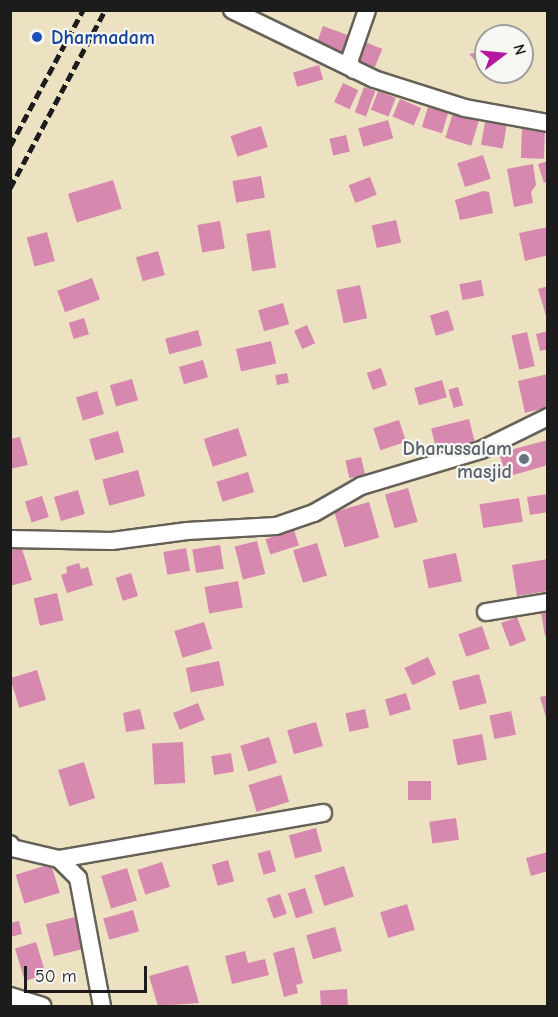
<!DOCTYPE html>
<style>
body{margin:0}
#map{position:relative;width:558px;height:1017px;overflow:hidden;background:#ece1c1;font-family:"Comic Neue",sans-serif}
div>[style]{position:absolute}
.building>*{inset:0;background:#d788ae;transform-origin:0 0}
.roads{filter:drop-shadow(2px 0 #656156) drop-shadow(-2px 0 #656156) drop-shadow(0 2px #656156) drop-shadow(0 -2px #656156)}
.minor>*{height:16px;margin:-8px;padding:0 8px;transform-origin:8px;border-radius:8px;background:#fff}
.rail>*{height:4.5px;margin-top:-2.25px;transform-origin:0;background:repeating-linear-gradient(90deg,#1c1c1c 0 9px,transparent 0 13.5px)}
.dots>*{width:16px;height:16px;translate:-50% -50%;box-sizing:border-box;border:3px solid #f6f6f2;border-radius:50%}
span{translate:-50% -50%;white-space:nowrap;text-align:center;line-height:1.15;-webkit-text-stroke:4.5px #f6f6f2;paint-order:stroke}
.transit-label{font-size:20px;color:#164399;font-weight:700}
.left{translate:0 -50%;text-align:left}
.worship-label{font-size:20px;color:#5b616d;font-weight:700}
.right{translate:-100% -50%;text-align:right}
.frame{position:absolute;inset:0;border:12px solid #1c1c1c;pointer-events:none}
.north{position:absolute;left:474px;top:24px;width:60px;height:60px;box-sizing:border-box;background:#f6f6f2;border:2px solid #9f9f9c;border-radius:50%;rotate:74deg;font-size:16px;font-weight:700;line-height:24px;text-align:center;color:#1c1c1c}
.north::after{content:'';display:block;margin:auto;width:21px;height:27px;background:#b5179e;clip-path:polygon(50% 0,100% 100%,50% 72%,0 100%)}
.scale{position:absolute;left:24px;top:966px;width:123px;height:27px;box-sizing:border-box;border:3px solid #1c1c1c;border-top:0;padding-left:8px;font-size:18px;line-height:21px;white-space:nowrap;color:#1c1c1c;-webkit-text-stroke:4px #f6f6f2;paint-order:stroke}
</style>
<div id="map">
<div class="building">
<div style="left:323px;top:26px;width:27px;height:21px;rotate:20deg"></div>
<div style="clip-path:polygon(483px 33px,499px 34px,486px 36px,486px 72px,469px 54px,478px 52px)"></div>
<div style="left:360px;top:40px;width:24px;height:20px;rotate:22deg"></div>
<div style="left:319px;top:65px;width:15px;height:27px;rotate:74deg"></div>
<div style="clip-path:polygon(487px 72px,516px 72px,498px 81px)"></div>
<div style="left:343px;top:83px;width:17px;height:21px;rotate:25deg"></div>
<div style="left:364px;top:87px;width:12px;height:27px;rotate:20deg"></div>
<div style="left:378px;top:91px;width:19px;height:20px;rotate:21deg"></div>
<div style="left:400px;top:99px;width:23px;height:19px;rotate:23deg"></div>
<div style="left:428px;top:107px;width:21px;height:21px;rotate:17deg"></div>
<div style="left:453px;top:113px;width:27px;height:26px;rotate:17deg"></div>
<div style="left:388px;top:120px;width:19px;height:31px;rotate:74deg"></div>
<div style="left:485px;top:122px;width:22px;height:23px;rotate:10deg"></div>
<div style="left:261px;top:126px;width:22px;height:32px;rotate:72deg"></div>
<div style="left:522px;top:127px;width:23px;height:31px;rotate:2deg"></div>
<div style="left:346px;top:135px;width:17px;height:17px;rotate:77deg"></div>
<div style="left:483px;top:155px;width:25px;height:27px;rotate:72deg"></div>
<div style="clip-path:polygon(548px 161px,548px 181px,544px 183px,538px 164px)"></div>
<div style="clip-path:polygon(533px 164px,536px 185px,531px 192px,533px 203px,514px 207px,507px 169px)"></div>
<div style="left:261px;top:176px;width:22px;height:29px;rotate:80deg"></div>
<div style="left:370px;top:177px;width:19px;height:23px;rotate:69deg"></div>
<div style="left:113px;top:180px;width:30px;height:47px;rotate:73deg"></div>
<div style="clip-path:polygon(483px 191px,489px 192px,493px 213px,460px 220px,455px 200px)"></div>
<div style="left:396px;top:220px;width:23px;height:25px;rotate:77deg"></div>
<div style="left:220px;top:221px;width:28px;height:23px;rotate:80deg"></div>
<div style="clip-path:polygon(548px 227px,548px 255px,525px 261px,519px 233px)"></div>
<div style="left:270px;top:230px;width:38px;height:24px;rotate:81deg"></div>
<div style="left:47px;top:232px;width:30px;height:21px;rotate:75deg"></div>
<div style="left:158px;top:251px;width:25px;height:23px;rotate:74deg"></div>
<div style="left:92px;top:278px;width:23px;height:37px;rotate:70deg"></div>
<div style="left:481px;top:280px;width:16px;height:22px;rotate:79deg"></div>
<div style="left:360px;top:285px;width:34px;height:24px;rotate:78deg"></div>
<div style="clip-path:polygon(548px 286px,548px 319px,547px 319px,538px 289px)"></div>
<div style="left:283px;top:303px;width:22px;height:26px;rotate:74deg"></div>
<div style="left:448px;top:310px;width:21px;height:19px;rotate:73deg"></div>
<div style="left:84px;top:318px;width:17px;height:16px;rotate:73deg"></div>
<div style="left:307px;top:325px;width:20px;height:14px;rotate:66deg"></div>
<div style="left:198px;top:330px;width:16px;height:34px;rotate:75deg"></div>
<div style="clip-path:polygon(548px 331px,548px 349px,540px 351px,536px 334px)"></div>
<div style="left:527px;top:332px;width:35px;height:16px;rotate:77deg"></div>
<div style="left:271px;top:341px;width:23px;height:36px;rotate:77deg"></div>
<div style="left:203px;top:360px;width:18px;height:25px;rotate:74deg"></div>
<div style="left:381px;top:368px;width:18px;height:15px;rotate:71deg"></div>
<div style="left:287px;top:373px;width:10px;height:12px;rotate:79deg"></div>
<div style="clip-path:polygon(548px 374px,548px 407px,525px 413px,518px 381px)"></div>
<div style="left:132px;top:379px;width:22px;height:23px;rotate:74deg"></div>
<div style="left:442px;top:380px;width:18px;height:29px;rotate:74deg"></div>
<div style="left:458px;top:387px;width:19px;height:10px;rotate:74deg"></div>
<div style="left:97px;top:391px;width:24px;height:22px;rotate:73deg"></div>
<div style="left:469px;top:419px;width:25px;height:39px;rotate:76deg"></div>
<div style="left:399px;top:420px;width:23px;height:27px;rotate:72deg"></div>
<div style="left:238px;top:428px;width:29px;height:36px;rotate:72deg"></div>
<div style="left:118px;top:431px;width:22px;height:30px;rotate:74deg"></div>
<div style="clip-path:polygon(20px 437px,28px 465px,10px 469px,10px 439px)"></div>
<div style="clip-path:polygon(548px 440px,548px 465px,506px 477px,499px 453px)"></div>
<div style="left:361px;top:457px;width:18px;height:16px;rotate:77deg"></div>
<div style="left:138px;top:470px;width:27px;height:37px;rotate:75deg"></div>
<div style="left:248px;top:472px;width:21px;height:33px;rotate:73deg"></div>
<div style="left:408px;top:488px;width:35px;height:24px;rotate:74deg"></div>
<div style="left:78px;top:490px;width:25px;height:25px;rotate:74deg"></div>
<div style="clip-path:polygon(548px 494px,548px 512px,530px 515px,527px 497px)"></div>
<div style="left:42px;top:496px;width:22px;height:18px;rotate:72deg"></div>
<div style="left:519px;top:498px;width:24px;height:40px;rotate:81deg"></div>
<div style="left:369px;top:502px;width:37px;height:36px;rotate:74deg"></div>
<div style="left:294px;top:530px;width:16px;height:30px;rotate:72deg"></div>
<div style="left:257px;top:541px;width:34px;height:23px;rotate:76deg"></div>
<div style="left:317px;top:543px;width:34px;height:25px;rotate:73deg"></div>
<div style="left:220px;top:545px;width:24px;height:28px;rotate:81deg"></div>
<div style="clip-path:polygon(21px 546px,32px 580px,10px 586px,10px 550px)"></div>
<div style="left:186px;top:548px;width:23px;height:23px;rotate:80deg"></div>
<div style="left:456px;top:553px;width:29px;height:34px;rotate:78deg"></div>
<div style="clip-path:polygon(548px 559px,548px 591px,517px 596px,512px 565px)"></div>
<div style="clip-path:polygon(79px 563px,81px 569px,88px 567px,93px 585px,67px 593px,61px 575px,67px 573px,66px 567px)"></div>
<div style="left:131px;top:573px;width:24px;height:16px;rotate:73deg"></div>
<div style="left:238px;top:581px;width:27px;height:34px;rotate:80deg"></div>
<div style="left:57px;top:593px;width:28px;height:24px;rotate:77deg"></div>
<div style="clip-path:polygon(548px 611px,548px 636px,545px 636px,541px 612px)"></div>
<div style="left:517px;top:617px;width:25px;height:17px;rotate:69deg"></div>
<div style="left:204px;top:622px;width:28px;height:31px;rotate:73deg"></div>
<div style="left:482px;top:626px;width:24px;height:25px;rotate:71deg"></div>
<div style="left:428px;top:657px;width:19px;height:26px;rotate:65deg"></div>
<div style="left:219px;top:661px;width:25px;height:34px;rotate:78deg"></div>
<div style="left:37px;top:670px;width:31px;height:28px;rotate:73deg"></div>
<div style="left:479px;top:674px;width:30px;height:28px;rotate:75deg"></div>
<div style="left:406px;top:693px;width:17px;height:22px;rotate:73deg"></div>
<div style="clip-path:polygon(548px 695px,548px 720px,547px 721px,540px 697px)"></div>
<div style="left:198px;top:703px;width:18px;height:27px;rotate:68deg"></div>
<div style="clip-path:polygon(140px 709px,145px 729px,126px 732px,123px 713px)"></div>
<div style="left:365px;top:709px;width:19px;height:20px;rotate:78deg"></div>
<div style="left:511px;top:711px;width:24px;height:22px;rotate:78deg"></div>
<div style="left:316px;top:722px;width:25px;height:30px;rotate:74deg"></div>
<div style="left:482px;top:734px;width:26px;height:30px;rotate:79deg"></div>
<div style="left:269px;top:737px;width:27px;height:30px;rotate:73deg"></div>
<div style="left:183px;top:742px;width:41px;height:31px;rotate:87deg"></div>
<div style="left:231px;top:753px;width:19px;height:20px;rotate:81deg"></div>
<div style="left:84px;top:762px;width:38px;height:27px;rotate:73deg"></div>
<div style="left:281px;top:775px;width:28px;height:34px;rotate:73deg"></div>
<div style="left:408px;top:781px;width:23px;height:19px"></div>
<div style="left:456px;top:818px;width:22px;height:27px;rotate:82deg"></div>
<div style="left:316px;top:828px;width:24px;height:28px;rotate:75deg"></div>
<div style="left:270px;top:850px;width:22px;height:13px;rotate:74deg"></div>
<div style="clip-path:polygon(548px 852px,548px 871px,531px 876px,526px 858px)"></div>
<div style="left:228px;top:860px;width:22px;height:17px;rotate:74deg"></div>
<div style="left:162px;top:862px;width:26px;height:26px;rotate:72deg"></div>
<div style="left:51px;top:864px;width:30px;height:37px;rotate:73deg"></div>
<div style="left:344px;top:866px;width:32px;height:31px;rotate:72deg"></div>
<div style="left:127px;top:868px;width:34px;height:27px;rotate:73deg"></div>
<div style="left:305px;top:888px;width:26px;height:18px;rotate:72deg"></div>
<div style="left:280px;top:894px;width:21px;height:14px;rotate:71deg"></div>
<div style="left:407px;top:904px;width:27px;height:28px;rotate:73deg"></div>
<div style="left:133px;top:910px;width:22px;height:31px;rotate:74deg"></div>
<div style="left:75px;top:917px;width:33px;height:30px;rotate:76deg"></div>
<div style="clip-path:polygon(19px 921px,22px 934px,10px 937px,10px 923px)"></div>
<div style="left:335px;top:927px;width:25px;height:30px;rotate:74deg"></div>
<div style="left:36px;top:942px;width:34px;height:22px;rotate:73deg"></div>
<div style="clip-path:polygon(294px 947px,303px 983px,296px 985px,298px 993px,284px 997px,273px 953px)"></div>
<div style="clip-path:polygon(245px 951px,248px 963px,265px 959px,269px 975px,232px 984px,225px 956px)"></div>
<div style="clip-path:polygon(188px 965px,199px 1003px,158px 1006px,149px 976px)"></div>
<div style="left:347px;top:989px;width:17px;height:27px;rotate:87deg"></div>
</div>
<div class="roads">
<div class="minor">
<div style="left:232px;top:10px;width:158px;rotate:25.9deg"></div>
<div style="left:374px;top:79px;width:96px;rotate:17.7deg"></div>
<div style="left:465px;top:108px;width:84px;rotate:10.2deg"></div>
<div style="left:354px;top:70px;width:9px;rotate:-122deg"></div>
<div style="left:349px;top:62px;width:55px;rotate:-70.9deg"></div>
<div style="left:10px;top:539px;width:102px;rotate:1.1deg"></div>
<div style="left:112px;top:541px;width:76px;rotate:-7.6deg"></div>
<div style="left:187px;top:531px;width:89px;rotate:-3.2deg"></div>
<div style="left:276px;top:526px;width:40px;rotate:-18.9deg"></div>
<div style="left:314px;top:513px;width:54px;rotate:-29.9deg"></div>
<div style="left:361px;top:486px;width:125px;rotate:-16.7deg"></div>
<div style="left:481px;top:450px;width:75px;rotate:-26.2deg"></div>
<div style="left:486px;top:612px;width:63px;rotate:-9.2deg"></div>
<div style="left:10px;top:844px;width:4px;rotate:63deg"></div>
<div style="left:12px;top:848px;width:48px;rotate:13.2deg"></div>
<div style="left:59px;top:859px;width:27px;rotate:45deg"></div>
<div style="left:78px;top:878px;width:130px;rotate:79.4deg"></div>
<div style="left:59px;top:859px;width:268px;rotate:-9.9deg"></div>
<div style="left:10px;top:996px;width:34px;rotate:17deg"></div>
</div>
</div>
<div class="rail">
<div style="left:10px;top:146px;width:154px;rotate:-61.8deg"></div>
<div style="left:10px;top:188px;width:202px;rotate:-61.9deg"></div>
</div>
<div class="dots">
<div style="left:37px;top:37px;background:#1a4fb4"></div>
<div style="left:524px;top:459px;background:#6b7280"></div>
</div>
<div class="transit-label">
<span class="left" style="left:51px;top:37px">Dharmadam</span>
</div>
<div class="worship-label">
<span class="right" style="left:512px;top:460px">Dharussalam<br>masjid</span>
</div>
<div class="frame"></div>
<div class="north">N</div>
<div class="scale">50 m</div>
</div>
